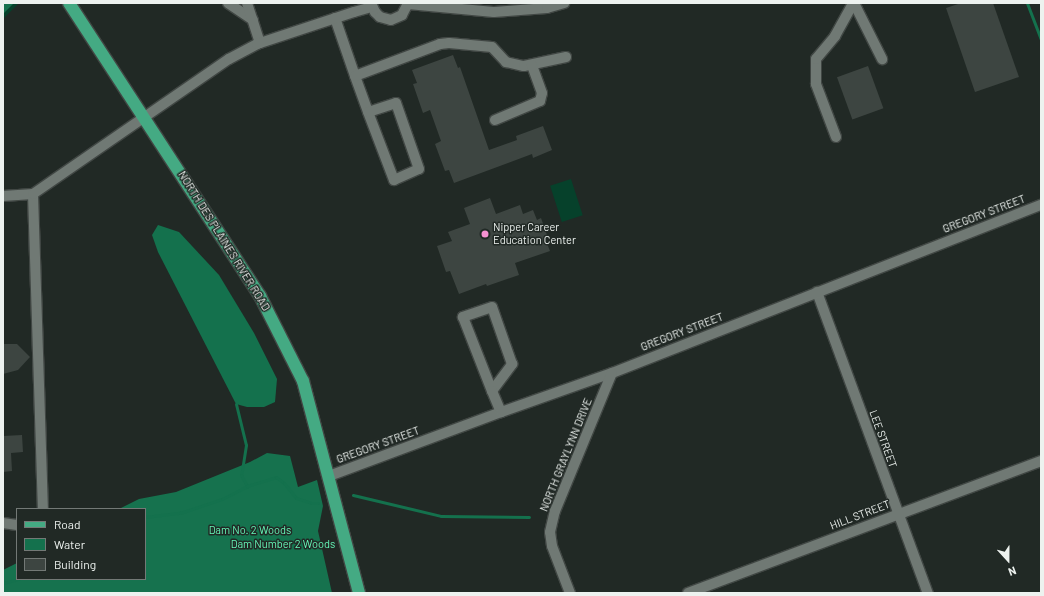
<!DOCTYPE html>
<style>
body{margin:0}
#map{position:relative;width:1044px;height:596px;overflow:hidden;background:#212925;font-family:Barlow,sans-serif}
div>[style]{position:absolute}
.green>*{inset:0;background:#06412b;transform-origin:0 0}
.forest>*{inset:0;background:#16724e}
.water>*{inset:0;background:#14714d}
.stream>*{height:3px;margin:-1.5px;padding:0 1.5px;transform-origin:1.5px;border-radius:1.5px;background:#14714d}
.building>*{inset:0;background:#3d4541;transform-origin:0 0}
.roads{filter:drop-shadow(1px 0 #414744) drop-shadow(-1px 0 #414744) drop-shadow(0 1px #414744) drop-shadow(0 -1px #414744)}
.minor>*{height:10px;margin:-5px;padding:0 5px;transform-origin:5px;border-radius:5px;background:#707974}
.major>*{height:12px;margin:-6px;padding:0 6px;transform-origin:6px;border-radius:6px;background:#44aa83}
.dots>*{width:11px;height:11px;translate:-50% -50%;box-sizing:border-box;border:2px solid #212925;border-radius:50%}
span{translate:-50% -50%;white-space:nowrap;text-align:center;line-height:1.15;-webkit-text-stroke:3px #212925;paint-order:stroke}
.street-label{font-size:11px;color:#edf2ef}
.poi-label{font-size:11px;color:#edf2ef}
.left{translate:0 -50%;text-align:left}
.park-label{font-size:11px;color:#65f7b8}
.frame{position:absolute;inset:0;border:4px solid #edf2ef;pointer-events:none}
.legend{position:absolute;left:16px;top:508px;width:130px;height:72px;box-sizing:border-box;background:#212925;border:1px solid #737976;margin:0;padding:5px 7px;list-style:none;font-size:12px;color:#edf2ef}
.legend li{display:flex;align-items:center;gap:8px;height:20px}
.legend b{width:20px;border:1px solid #737976}
.north{position:absolute;left:988px;top:540px;width:40px;height:40px;-webkit-text-stroke:3px #212925;paint-order:stroke;rotate:159deg;font-size:11px;font-weight:700;line-height:16px;text-align:center;color:#edf2ef}
.north::after{content:'';display:block;margin:auto;width:14px;height:18px;background:#edf2ef;clip-path:polygon(50% 0,100% 100%,50% 72%,0 100%)}
</style>
<div id="map">
<div class="green">
<div style="clip-path:polygon(3px 3px,19px 3px,3px 19px)"></div>
<div style="left:571px;top:179px;width:38px;height:22px;rotate:72deg"></div>
</div>
<div class="forest">
<div style="clip-path:polygon(3px 3px,14px 3px,3px 14px)"></div>
<div style="clip-path:polygon(267px 453px,290px 456px,298px 487px,317px 480px,323px 506px,318px 531px,332px 593px,3px 593px,3px 570px,17px 563px,17px 579px,145px 579px,145px 509px,119px 509px,139px 499px,176px 492px,250px 462px)"></div>
</div>
<div class="water">
<div style="clip-path:polygon(158px 225px,179px 232px,219px 275px,254px 333px,277px 379px,275px 402px,264px 407px,247px 407px,236px 404px,158px 252px,152px 235px)"></div>
</div>
<div class="stream">
<div style="left:1027px;top:3px;width:40px;rotate:69deg"></div>
<div style="left:236px;top:404px;width:42px;rotate:76.3deg"></div>
<div style="left:246px;top:445px;width:30px;rotate:99deg"></div>
<div style="left:241px;top:475px;width:13px;rotate:61deg"></div>
<div style="left:353px;top:495px;width:90px;rotate:13.4deg"></div>
<div style="left:441px;top:516px;width:88px;rotate:0.7deg"></div>
<div style="left:145px;top:517px;width:35px;rotate:-7deg"></div>
<div style="left:180px;top:513px;width:44px;rotate:-18.4deg"></div>
<div style="left:222px;top:499px;width:28px;rotate:-27deg"></div>
<div style="left:247px;top:486px;width:30px;rotate:-17deg"></div>
<div style="left:276px;top:477px;width:10px;rotate:37deg"></div>
<div style="left:284px;top:483px;width:19px;rotate:51deg"></div>
<div style="left:296px;top:498px;width:16px;rotate:18deg"></div>
<div style="left:311px;top:503px;width:7px"></div>
<div style="left:3px;top:583px;width:16px;rotate:-14deg"></div>
</div>
<div class="building">
<div style="clip-path:polygon(961px 3px,993px 3px,1019px 77px,975px 92px,946px 8px)"></div>
<div style="clip-path:polygon(453px 55px,458px 68px,460px 67px,489px 150px,517px 140px,516px 136px,543px 126px,552px 150px,533px 158px,532px 154px,454px 183px,449px 170px,445px 171px,435px 144px,441px 141px,430px 110px,423px 113px,413px 84px,417px 83px,412px 70px)"></div>
<div style="left:868px;top:66px;width:45px;height:33px;rotate:70deg"></div>
<div style="clip-path:polygon(490px 198px,496px 214px,520px 205px,523px 214px,533px 210px,537px 220px,541px 218px,547px 235px,544px 236px,550px 251px,515px 263px,519px 275px,487px 286px,486px 284px,459px 294px,450px 271px,446px 272px,437px 246px,452px 241px,448px 232px,470px 224px,464px 208px)"></div>
<div style="clip-path:polygon(3px 344px,17px 344px,30px 357px,18px 370px,3px 374px)"></div>
<div style="clip-path:polygon(22px 435px,23px 452px,11px 453px,12px 471px,3px 472px,3px 436px)"></div>
</div>
<div class="roads">
<div class="minor">
<div style="left:228px;top:3px;width:30px;rotate:34deg"></div>
<div style="left:247px;top:3px;width:42px;rotate:72deg"></div>
<div style="left:371px;top:3px;width:10px;rotate:66deg"></div>
<div style="left:375px;top:12px;width:7px;rotate:45deg"></div>
<div style="left:380px;top:17px;width:11px;rotate:15deg"></div>
<div style="left:391px;top:20px;width:12px;rotate:-24deg"></div>
<div style="left:402px;top:15px;width:13px;rotate:-63deg"></div>
<div style="left:854px;top:3px;width:63px;rotate:63.4deg"></div>
<div style="left:408px;top:4px;width:86px;rotate:5.3deg"></div>
<div style="left:494px;top:12px;width:53px;rotate:-4.3deg"></div>
<div style="left:547px;top:8px;width:18px;rotate:-16deg"></div>
<div style="left:335px;top:18px;width:61px;rotate:71deg"></div>
<div style="left:355px;top:76px;width:38px;rotate:70deg"></div>
<div style="left:368px;top:112px;width:73px;rotate:69.1deg"></div>
<div style="left:394px;top:180px;width:27px;rotate:-24deg"></div>
<div style="left:419px;top:169px;width:70px;rotate:-109.2deg"></div>
<div style="left:396px;top:103px;width:29px;rotate:162deg"></div>
<div style="left:355px;top:76px;width:91px;rotate:-20.6deg"></div>
<div style="left:440px;top:44px;width:9px;rotate:-6deg"></div>
<div style="left:449px;top:43px;width:43px;rotate:5.3deg"></div>
<div style="left:492px;top:47px;width:21px;rotate:47deg"></div>
<div style="left:506px;top:62px;width:18px;rotate:13deg"></div>
<div style="left:524px;top:66px;width:43px;rotate:-12.1deg"></div>
<div style="left:495px;top:120px;width:49px;rotate:-22.9deg"></div>
<div style="left:540px;top:101px;width:8px;rotate:-76deg"></div>
<div style="left:542px;top:93px;width:30px;rotate:-110deg"></div>
<div style="left:836px;top:137px;width:57px;rotate:-110.7deg"></div>
<div style="left:816px;top:84px;width:25px;rotate:-90deg"></div>
<div style="left:816px;top:59px;width:30px;rotate:-50deg"></div>
<div style="left:835px;top:36px;width:38px;rotate:-61deg"></div>
<div style="left:33px;top:194px;width:315px;rotate:88.2deg"></div>
<div style="left:3px;top:196px;width:30px;rotate:-4deg"></div>
<div style="left:33px;top:194px;width:238px;rotate:-34.6deg"></div>
<div style="left:229px;top:59px;width:32px;rotate:-28deg"></div>
<div style="left:257px;top:44px;width:102px;rotate:-18.3deg"></div>
<div style="left:354px;top:12px;width:19px;rotate:-16deg"></div>
<div style="left:817px;top:292px;width:321px;rotate:69.8deg"></div>
<div style="left:492px;top:391px;width:34px;rotate:-53deg"></div>
<div style="left:512px;top:364px;width:60px;rotate:-109.3deg"></div>
<div style="left:492px;top:307px;width:31px;rotate:161deg"></div>
<div style="left:463px;top:317px;width:79px;rotate:68.6deg"></div>
<div style="left:492px;top:391px;width:23px;rotate:67deg"></div>
<div style="left:329px;top:476px;width:184px;rotate:-20.4deg"></div>
<div style="left:501px;top:412px;width:118px;rotate:-19.4deg"></div>
<div style="left:612px;top:373px;width:461px;rotate:-21.4deg"></div>
<div style="left:3px;top:523px;width:14px;rotate:8deg"></div>
<div style="left:570px;top:593px;width:50px;rotate:-111deg"></div>
<div style="left:552px;top:546px;width:14px;rotate:-98deg"></div>
<div style="left:550px;top:532px;width:22px;rotate:-77deg"></div>
<div style="left:555px;top:511px;width:149px;rotate:-67.6deg"></div>
<div style="left:688px;top:593px;width:377px;rotate:-20.5deg"></div>
</div>
<div class="major">
<div style="left:69px;top:3px;width:350px;rotate:56.9deg"></div>
<div style="left:260px;top:296px;width:95px;rotate:63.2deg"></div>
<div style="left:303px;top:381px;width:219px;rotate:75.2deg"></div>
</div>
</div>
<div class="dots">
<div style="left:485px;top:234px;background:#f591d1"></div>
</div>
<div class="street-label">
<span style="left:984px;top:214px;rotate:-21deg">GREGORY STREET</span>
<span style="left:224px;top:241px;rotate:58deg">NORTH DES PLAINES RIVER ROAD</span>
<span style="left:682px;top:332px;rotate:-21deg">GREGORY STREET</span>
<span style="left:883px;top:439px;rotate:70deg">LEE STREET</span>
<span style="left:378px;top:445px;rotate:-20deg">GREGORY STREET</span>
<span style="left:566px;top:455px;rotate:-68deg">NORTH GRAYLYNN DRIVE</span>
<span style="left:860px;top:515px;rotate:-21deg">HILL STREET</span>
</div>
<div class="poi-label">
<span class="left" style="left:493px;top:234px">Nipper Career<br>Education Center</span>
</div>
<div class="park-label">
<span style="left:250px;top:530px">Dam No. 2 Woods</span>
<span style="left:283px;top:544px">Dam Number 2 Woods</span>
</div>
<div class="frame"></div>
<ul class="legend">
<li><b style="height:5px;background:#44aa83"></b>Road</li>
<li><b style="height:11px;background:#14714d"></b>Water</li>
<li><b style="height:11px;background:#3d4541"></b>Building</li>
</ul>
<div class="north">N</div>
</div>
